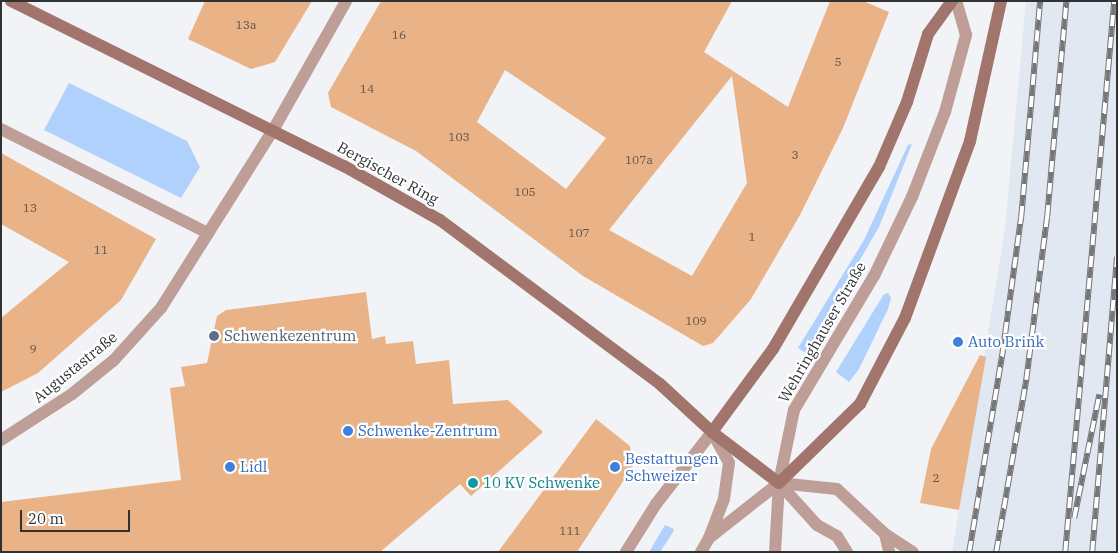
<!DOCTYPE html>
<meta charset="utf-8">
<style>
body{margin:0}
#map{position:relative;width:1118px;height:553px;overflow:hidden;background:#f1f3f7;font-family:"IBM Plex Serif",serif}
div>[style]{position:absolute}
.built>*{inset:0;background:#e1e8f2}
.green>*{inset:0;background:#b0d1fc}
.building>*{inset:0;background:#e9b387}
.service>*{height:12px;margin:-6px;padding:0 6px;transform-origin:6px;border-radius:6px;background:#be9e97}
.minor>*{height:12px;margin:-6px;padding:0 6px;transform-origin:6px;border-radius:6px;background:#be9e97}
.tertiary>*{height:12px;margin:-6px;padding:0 6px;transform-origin:6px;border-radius:6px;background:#be9e97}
.secondary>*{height:12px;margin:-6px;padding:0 6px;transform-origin:6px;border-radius:6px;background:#a1756b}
.rail>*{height:5.5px;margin-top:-2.75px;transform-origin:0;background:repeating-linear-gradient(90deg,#fff 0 11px,#757678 0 22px);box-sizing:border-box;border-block:1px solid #757678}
.dots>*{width:14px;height:14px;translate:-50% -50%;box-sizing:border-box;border:2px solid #fff;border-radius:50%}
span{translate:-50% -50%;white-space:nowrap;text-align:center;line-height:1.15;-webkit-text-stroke:4.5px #fff;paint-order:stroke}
.number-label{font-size:12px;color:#5f5248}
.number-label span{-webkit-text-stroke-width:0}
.street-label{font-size:15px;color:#313233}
.service-label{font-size:15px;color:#4e5e75}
.left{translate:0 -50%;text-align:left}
.shop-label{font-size:15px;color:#366cbe}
.culture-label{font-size:15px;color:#0d838f}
.frame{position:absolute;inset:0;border:2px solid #313233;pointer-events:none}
.scale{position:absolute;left:20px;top:510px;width:110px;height:22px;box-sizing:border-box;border:2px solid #313233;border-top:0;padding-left:6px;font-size:15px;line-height:18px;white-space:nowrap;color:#313233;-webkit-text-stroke:4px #fff;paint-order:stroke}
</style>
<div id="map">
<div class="built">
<div style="clip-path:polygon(1026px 1px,1117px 1px,1117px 552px,952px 552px,1005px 228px)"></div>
</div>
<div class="green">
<div style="clip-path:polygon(69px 83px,187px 141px,200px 167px,181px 198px,44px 130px)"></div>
<div style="clip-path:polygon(912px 144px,879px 227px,806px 353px,798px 348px,864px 240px,908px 145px)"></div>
<div style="clip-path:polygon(888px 293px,891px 298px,888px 309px,859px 369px,849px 382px,836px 372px,884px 294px)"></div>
<div style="clip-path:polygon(665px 525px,674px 529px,673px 532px,660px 552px,649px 552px)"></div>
</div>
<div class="building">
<div style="clip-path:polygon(205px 1px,312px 1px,275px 62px,251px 69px,188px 39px)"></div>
<div style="clip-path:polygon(evenodd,381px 1px,732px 1px,704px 52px,788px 107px,830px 1px,863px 1px,889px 12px,843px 128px,800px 215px,751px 299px,713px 343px,703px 346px,583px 276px,416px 151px,331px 107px,328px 93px,381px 1px,505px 70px,606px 138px,566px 189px,477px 122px,505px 70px,381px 1px,732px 76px,747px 183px,692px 276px,609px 230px,732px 76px)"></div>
<div style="clip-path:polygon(1px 153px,156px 239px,121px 300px,38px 373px,1px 392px,1px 318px,69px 262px,1px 224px)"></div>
<div style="clip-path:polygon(366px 292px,372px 339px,385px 336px,386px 344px,413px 341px,416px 364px,449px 360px,453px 404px,508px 400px,543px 432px,471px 496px,460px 484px,380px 552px,1px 552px,1px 502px,181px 480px,170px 388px,185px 386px,181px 367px,207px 363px,217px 316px,226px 310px)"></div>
<div style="clip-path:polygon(980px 355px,986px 357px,959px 510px,920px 503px,931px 449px)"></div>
<div style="clip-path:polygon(596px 419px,630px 446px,633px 466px,577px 552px,498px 552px)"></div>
</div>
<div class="service">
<div style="left:1px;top:129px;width:232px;rotate:26.7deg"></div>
<div style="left:779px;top:483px;width:58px;rotate:5.9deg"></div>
<div style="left:837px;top:489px;width:66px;rotate:43.2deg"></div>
<div style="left:885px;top:534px;width:18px;rotate:77deg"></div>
<div style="left:779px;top:483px;width:57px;rotate:47.9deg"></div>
<div style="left:817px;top:525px;width:23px;rotate:29deg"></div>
<div style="left:837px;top:536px;width:19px;rotate:58deg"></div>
<div style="left:885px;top:534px;width:33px;rotate:33deg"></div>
<div style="left:775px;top:552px;width:69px;rotate:-86.7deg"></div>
</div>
<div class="minor">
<div style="left:1px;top:440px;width:85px;rotate:-32.9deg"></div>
<div style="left:72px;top:394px;width:54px;rotate:-39deg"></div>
<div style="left:114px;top:360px;width:70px;rotate:-47.9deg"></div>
<div style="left:161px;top:308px;width:208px;rotate:-57.8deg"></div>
<div style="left:272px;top:132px;width:150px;rotate:-60.5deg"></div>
<div style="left:779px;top:483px;width:75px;rotate:-78.4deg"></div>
<div style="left:794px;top:410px;width:156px;rotate:-59.2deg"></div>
<div style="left:874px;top:276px;width:88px;rotate:-64.3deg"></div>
<div style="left:912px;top:197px;width:91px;rotate:-68.8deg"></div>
<div style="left:945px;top:112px;width:80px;rotate:-74.7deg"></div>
<div style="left:966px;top:35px;width:35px;rotate:-106deg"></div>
</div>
<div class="tertiary">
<div style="left:626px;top:552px;width:57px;rotate:-58deg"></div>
<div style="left:656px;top:504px;width:91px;rotate:-52.1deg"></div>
<div style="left:712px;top:432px;width:35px;rotate:61deg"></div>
<div style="left:729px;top:463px;width:36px;rotate:98deg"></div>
<div style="left:724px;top:499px;width:42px;rotate:111deg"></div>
<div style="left:701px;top:552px;width:16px;rotate:-60deg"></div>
<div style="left:709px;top:538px;width:89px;rotate:-38.2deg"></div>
</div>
<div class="secondary">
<div style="left:11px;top:1px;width:372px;rotate:26.4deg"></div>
<div style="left:344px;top:166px;width:110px;rotate:29.4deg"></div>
<div style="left:440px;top:220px;width:274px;rotate:36.7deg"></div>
<div style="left:660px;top:384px;width:71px;rotate:42.7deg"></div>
<div style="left:712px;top:432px;width:84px;rotate:37.3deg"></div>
<div style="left:779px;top:483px;width:113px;rotate:-44.3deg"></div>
<div style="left:860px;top:404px;width:97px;rotate:-62.4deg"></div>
<div style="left:905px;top:318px;width:189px;rotate:-69.8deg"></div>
<div style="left:970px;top:141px;width:143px;rotate:-77.5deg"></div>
<div style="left:712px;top:432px;width:103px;rotate:-53.7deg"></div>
<div style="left:773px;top:349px;width:211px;rotate:-59.8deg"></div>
<div style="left:879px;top:167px;width:71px;rotate:-66.7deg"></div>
<div style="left:907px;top:102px;width:71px;rotate:-72.8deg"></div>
<div style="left:928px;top:34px;width:41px;rotate:-54deg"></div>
</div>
<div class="rail">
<div style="left:1074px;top:518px;width:126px;rotate:-78.5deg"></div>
<div style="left:969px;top:552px;width:200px;rotate:-80.5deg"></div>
<div style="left:1002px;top:355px;width:139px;rotate:-82.2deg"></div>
<div style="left:1021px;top:217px;width:217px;rotate:-85deg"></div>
<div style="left:996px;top:552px;width:175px;rotate:-80.1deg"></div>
<div style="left:1026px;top:380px;width:165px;rotate:-82.7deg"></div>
<div style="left:1047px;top:216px;width:216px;rotate:-84.9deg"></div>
<div style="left:1065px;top:552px;width:553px;rotate:-84.92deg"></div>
<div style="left:1092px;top:552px;width:296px;rotate:-85.2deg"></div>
</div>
<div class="dots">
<div style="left:214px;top:336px;background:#5c6f8a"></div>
<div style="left:958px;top:342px;background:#3f7fe0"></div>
<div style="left:348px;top:431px;background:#3f7fe0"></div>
<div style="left:230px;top:467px;background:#3f7fe0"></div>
<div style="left:615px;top:467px;background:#3f7fe0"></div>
<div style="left:473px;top:483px;background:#0f9aa8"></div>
</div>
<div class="number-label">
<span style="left:246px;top:25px">13a</span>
<span style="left:399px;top:35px">16</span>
<span style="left:838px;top:62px">5</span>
<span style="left:367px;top:89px">14</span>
<span style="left:459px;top:137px">103</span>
<span style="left:795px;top:155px">3</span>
<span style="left:639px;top:160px">107a</span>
<span style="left:525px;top:192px">105</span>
<span style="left:30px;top:208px">13</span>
<span style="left:579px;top:233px">107</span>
<span style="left:752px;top:237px">1</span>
<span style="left:101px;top:250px">11</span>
<span style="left:696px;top:321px">109</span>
<span style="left:33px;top:349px">9</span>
<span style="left:936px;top:478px">2</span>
<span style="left:570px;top:531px">111</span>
</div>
<div class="street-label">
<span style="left:388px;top:173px;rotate:29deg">Bergischer Ring</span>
<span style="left:822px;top:332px;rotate:-60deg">Wehringhauser Straße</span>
<span style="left:75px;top:367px;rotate:-39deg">Augustastraße</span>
</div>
<div class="service-label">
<span class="left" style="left:224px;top:336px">Schwenkezentrum</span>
</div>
<div class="shop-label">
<span class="left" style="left:968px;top:342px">Auto Brink</span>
<span class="left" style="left:358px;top:431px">Schwenke-Zentrum</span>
<span class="left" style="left:625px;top:467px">Bestattungen<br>Schweizer</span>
<span class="left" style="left:240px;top:467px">Lidl</span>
</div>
<div class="culture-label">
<span class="left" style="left:483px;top:483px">10 KV Schwenke</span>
</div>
<div class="frame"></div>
<div class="scale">20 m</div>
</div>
